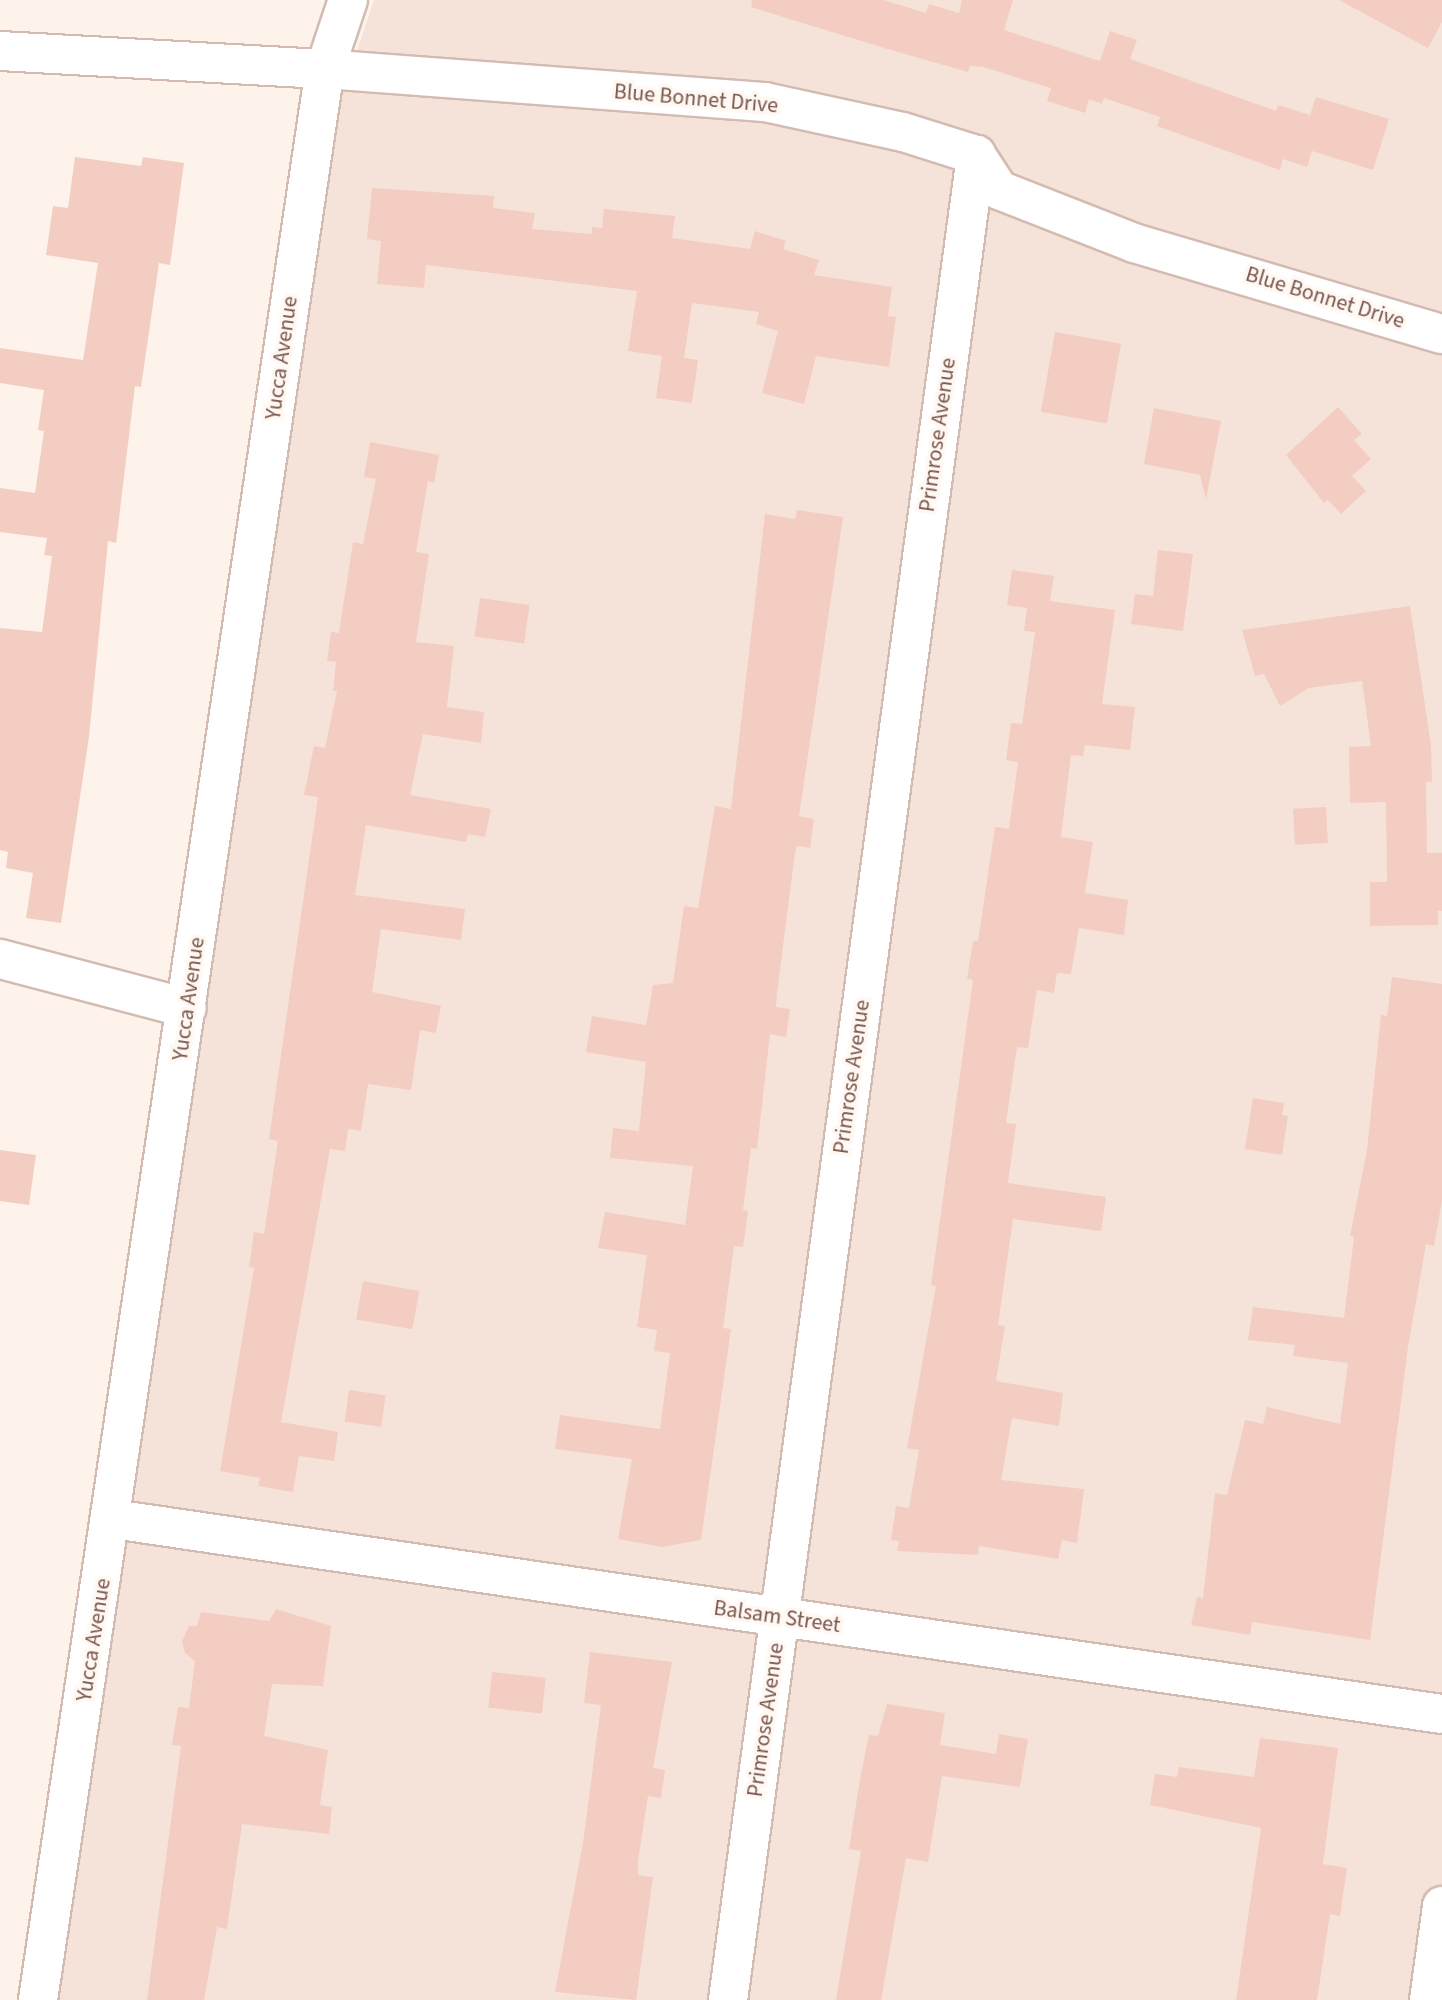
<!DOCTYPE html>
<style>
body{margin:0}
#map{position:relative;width:1442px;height:2000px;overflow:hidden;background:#fdf3eb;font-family:"Source Sans 3",sans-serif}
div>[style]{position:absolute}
.residential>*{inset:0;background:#f5e3d9}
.building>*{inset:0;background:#f3cdc2;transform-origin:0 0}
.roads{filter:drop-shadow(2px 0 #d3bbb2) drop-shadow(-2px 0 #d3bbb2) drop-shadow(0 2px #d3bbb2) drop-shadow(0 -2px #d3bbb2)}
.minor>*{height:38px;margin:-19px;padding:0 19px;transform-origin:19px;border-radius:19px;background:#fff}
span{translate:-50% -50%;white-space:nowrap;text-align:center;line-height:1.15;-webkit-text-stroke:7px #fff8f2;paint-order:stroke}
.street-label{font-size:22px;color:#79554d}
</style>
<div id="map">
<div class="residential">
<div style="clip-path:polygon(374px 0,1442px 0,1442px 2000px,36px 2000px,304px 208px)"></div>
</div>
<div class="building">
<div style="clip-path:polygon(752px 0,884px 0,926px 13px,929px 4px,959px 13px,962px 0,1013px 0,1004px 30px,1100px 61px,1110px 31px,1137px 40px,1130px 59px,1276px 111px,1278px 105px,1310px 115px,1316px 97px,1389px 119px,1373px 170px,1312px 151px,1307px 167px,1283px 159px,1280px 170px,1157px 126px,1160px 117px,1104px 98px,1102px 104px,1089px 99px,1085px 113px,1047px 101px,1051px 88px,983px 67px,970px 66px,968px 72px,884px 48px,751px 7px)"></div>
<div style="clip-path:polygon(1339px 0,1442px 0,1442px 22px,1428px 48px)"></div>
<div style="clip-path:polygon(75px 157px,141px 166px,143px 157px,184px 163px,170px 265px,159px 263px,141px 387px,135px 386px,116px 543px,108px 541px,89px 737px,61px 923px,26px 918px,33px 873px,6px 868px,8px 852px,0 850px,0 628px,42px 632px,52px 556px,44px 555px,47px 538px,0 532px,0 488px,35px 493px,44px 431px,38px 430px,44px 390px,0 383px,0 348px,83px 360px,98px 263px,46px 255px,53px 206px,68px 208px)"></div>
<div style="clip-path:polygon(372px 188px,494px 196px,493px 208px,535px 213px,532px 229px,592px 234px,592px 227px,602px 228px,604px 209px,675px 216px,672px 238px,750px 249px,755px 231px,786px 241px,783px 249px,819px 260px,814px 275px,892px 287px,888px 316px,896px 317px,889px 367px,816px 356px,804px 404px,762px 393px,778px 331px,756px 324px,759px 312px,692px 303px,684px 358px,698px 360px,692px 403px,656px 398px,662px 356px,628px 351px,637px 291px,426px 265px,424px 288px,377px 284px,381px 241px,367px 239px)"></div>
<div style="left:1055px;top:332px;width:67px;height:81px;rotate:10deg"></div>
<div style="clip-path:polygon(1338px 407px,1362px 434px,1354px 440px,1371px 459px,1352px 476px,1366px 491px,1341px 514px,1328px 500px,1324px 503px,1286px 455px)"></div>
<div style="clip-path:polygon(1154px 408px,1221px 421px,1206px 499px,1200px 475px,1144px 464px)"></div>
<div style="clip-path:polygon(370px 442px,439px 455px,434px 483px,428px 481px,416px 552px,429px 554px,416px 642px,454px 646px,447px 707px,484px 712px,481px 743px,423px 734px,410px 795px,491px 809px,485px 837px,468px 834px,466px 842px,366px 825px,355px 895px,465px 909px,461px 940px,381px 929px,372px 992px,441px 1006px,436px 1033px,420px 1030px,411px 1090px,368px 1084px,361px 1131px,348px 1129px,345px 1151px,330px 1149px,281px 1422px,338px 1432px,334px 1461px,299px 1456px,293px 1492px,258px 1486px,260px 1478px,220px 1471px,254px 1268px,249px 1267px,254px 1232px,264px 1234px,278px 1141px,269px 1139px,318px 797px,304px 795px,314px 746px,325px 748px,337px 691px,333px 691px,336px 662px,327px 661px,331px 632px,339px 633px,353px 542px,363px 544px,376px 479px,364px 477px)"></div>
<div style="clip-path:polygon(797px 510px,843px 517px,799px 816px,814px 819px,810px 848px,797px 846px,795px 853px,777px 993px,776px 1007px,790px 1009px,786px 1037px,770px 1034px,757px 1149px,751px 1148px,743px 1210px,748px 1211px,743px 1247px,734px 1246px,723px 1328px,731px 1329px,701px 1540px,662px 1547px,618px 1539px,632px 1459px,555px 1449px,560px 1415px,660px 1429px,670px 1353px,654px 1351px,657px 1330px,637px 1327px,647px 1255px,598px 1248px,605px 1212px,685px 1225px,693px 1166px,610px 1158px,613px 1128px,639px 1131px,646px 1062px,586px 1052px,592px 1016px,646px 1025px,653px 985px,673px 983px,684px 906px,698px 908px,715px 806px,731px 809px,765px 514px,795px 519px)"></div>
<div style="clip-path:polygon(1158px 550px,1193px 554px,1183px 631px,1131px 624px,1135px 594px,1153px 596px)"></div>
<div style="clip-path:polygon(1012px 570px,1054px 576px,1050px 601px,1115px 610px,1102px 704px,1135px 707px,1130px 750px,1085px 745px,1083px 756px,1071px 755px,1061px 837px,1093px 842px,1085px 893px,1128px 900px,1124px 935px,1079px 928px,1071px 974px,1057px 973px,1054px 993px,1037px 990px,1028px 1048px,1017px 1047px,1006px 1123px,1016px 1124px,1008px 1183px,1106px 1197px,1101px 1231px,1013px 1219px,998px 1325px,1005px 1326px,996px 1381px,1063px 1393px,1059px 1426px,1012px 1418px,1001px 1480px,1084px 1489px,1077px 1543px,1062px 1540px,1058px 1559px,979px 1546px,978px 1555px,897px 1551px,899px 1541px,891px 1540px,896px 1506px,909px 1508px,919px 1450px,907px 1448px,936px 1286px,931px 1285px,973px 980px,967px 979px,973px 941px,978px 941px,995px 827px,1009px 829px,1018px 762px,1006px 760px,1011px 723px,1022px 724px,1035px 632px,1024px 631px,1027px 608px,1007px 605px)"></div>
<div style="left:480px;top:598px;width:50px;height:39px;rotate:8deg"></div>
<div style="clip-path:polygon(1410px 606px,1431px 745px,1432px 782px,1426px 782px,1427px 853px,1442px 853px,1442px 911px,1438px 911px,1438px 925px,1370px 926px,1370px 882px,1387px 882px,1386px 802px,1350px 803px,1349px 747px,1371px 746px,1362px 681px,1309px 688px,1280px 706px,1264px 674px,1255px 676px,1242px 630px)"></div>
<div style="left:1326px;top:807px;width:36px;height:33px;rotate:87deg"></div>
<div style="clip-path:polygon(1392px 977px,1442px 984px,1442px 1201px,1434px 1246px,1426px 1244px,1408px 1347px,1370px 1640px,1252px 1622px,1250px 1635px,1191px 1625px,1197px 1597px,1203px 1598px,1215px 1493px,1227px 1495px,1245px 1420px,1263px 1424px,1267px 1407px,1340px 1424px,1348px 1363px,1293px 1356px,1295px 1345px,1248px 1340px,1253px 1307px,1344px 1318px,1354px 1237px,1350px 1236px,1367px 1150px,1381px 1015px,1387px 1016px)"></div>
<div style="clip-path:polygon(1253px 1098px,1284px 1103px,1282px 1115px,1288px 1116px,1282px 1155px,1245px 1149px)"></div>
<div style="clip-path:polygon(0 1150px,36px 1155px,29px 1205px,0 1201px)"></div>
<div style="left:363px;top:1281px;width:57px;height:39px;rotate:10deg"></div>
<div style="left:349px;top:1390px;width:37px;height:32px;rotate:8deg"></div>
<div style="clip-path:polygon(276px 1609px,331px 1626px,323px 1686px,272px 1684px,264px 1736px,328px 1750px,320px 1805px,332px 1807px,329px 1834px,242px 1824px,227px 1929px,217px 1927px,204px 2000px,147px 2000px,181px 1746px,172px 1745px,178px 1707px,189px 1708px,195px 1661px,185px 1653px,182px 1641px,189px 1626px,197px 1626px,201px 1612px,269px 1621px)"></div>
<div style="clip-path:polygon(590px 1652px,672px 1662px,653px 1768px,665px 1770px,661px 1798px,648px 1796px,638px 1861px,638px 1875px,653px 1877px,636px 2000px,555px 1992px,583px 1843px,601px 1705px,584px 1703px)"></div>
<div style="left:492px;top:1672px;width:54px;height:36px;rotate:6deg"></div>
<div style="clip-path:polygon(887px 1704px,945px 1713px,940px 1745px,996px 1754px,999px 1734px,1028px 1739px,1020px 1787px,942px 1776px,928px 1862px,906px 1858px,881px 2000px,836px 2000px,861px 1851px,849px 1849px,860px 1779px,869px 1735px,878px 1736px)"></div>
<div style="clip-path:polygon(1260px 1738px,1338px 1748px,1323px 1864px,1347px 1868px,1340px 1916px,1330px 1914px,1317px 2000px,1236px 2000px,1261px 1828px,1150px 1805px,1155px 1774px,1177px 1777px,1179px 1767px,1254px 1777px)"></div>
</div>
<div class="roads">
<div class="minor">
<div style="left:0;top:51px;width:325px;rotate:3.2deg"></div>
<div style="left:325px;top:69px;width:441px;rotate:4.3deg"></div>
<div style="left:765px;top:102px;width:141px;rotate:12.3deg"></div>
<div style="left:903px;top:132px;width:77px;rotate:17.5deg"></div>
<div style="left:976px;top:155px;width:42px;rotate:56.7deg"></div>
<div style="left:999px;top:190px;width:145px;rotate:21.4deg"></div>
<div style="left:1134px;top:243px;width:321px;rotate:16.5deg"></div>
<div style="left:0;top:959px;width:193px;rotate:14.7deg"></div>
<div style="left:113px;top:1519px;width:1343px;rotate:8.35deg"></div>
<div style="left:38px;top:2000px;width:1952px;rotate:-81.55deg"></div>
<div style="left:325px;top:69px;width:73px;rotate:-71.6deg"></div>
<div style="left:728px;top:2000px;width:1862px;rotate:-82.34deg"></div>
<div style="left:1429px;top:2000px;width:95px;rotate:-82.1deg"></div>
</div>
</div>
<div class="street-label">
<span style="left:696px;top:99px;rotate:5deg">Blue Bonnet Drive</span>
<span style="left:1325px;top:298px;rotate:17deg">Blue Bonnet Drive</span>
<span style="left:282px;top:358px;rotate:-82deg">Yucca Avenue</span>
<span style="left:938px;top:435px;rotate:-82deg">Primrose Avenue</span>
<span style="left:189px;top:999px;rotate:-82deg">Yucca Avenue</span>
<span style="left:852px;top:1077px;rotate:-82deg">Primrose Avenue</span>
<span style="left:777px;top:1617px;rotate:8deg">Balsam Street</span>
<span style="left:94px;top:1640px;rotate:-81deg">Yucca Avenue</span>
<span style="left:766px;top:1720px;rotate:-82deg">Primrose Avenue</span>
</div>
</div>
